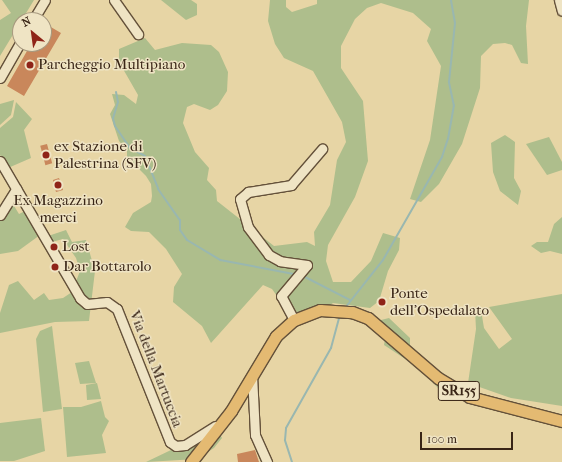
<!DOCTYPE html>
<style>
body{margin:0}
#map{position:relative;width:562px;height:462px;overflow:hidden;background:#e7d5a5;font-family:"IM FELL French Canon",serif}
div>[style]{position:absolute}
.green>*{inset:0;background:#aebe8c}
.stream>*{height:2px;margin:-1px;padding:0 1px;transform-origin:1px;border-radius:1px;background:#99b7b0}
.building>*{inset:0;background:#c9875b;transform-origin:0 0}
.roads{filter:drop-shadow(1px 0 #64513a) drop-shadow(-1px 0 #64513a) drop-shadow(0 1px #64513a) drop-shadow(0 -1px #64513a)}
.minor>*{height:9px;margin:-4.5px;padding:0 4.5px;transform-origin:4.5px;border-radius:4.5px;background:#efe4c4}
.major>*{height:11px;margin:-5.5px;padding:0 5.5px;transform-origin:5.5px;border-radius:5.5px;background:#e4ba72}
.dots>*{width:11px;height:11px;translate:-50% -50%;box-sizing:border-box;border:2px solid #efe4c4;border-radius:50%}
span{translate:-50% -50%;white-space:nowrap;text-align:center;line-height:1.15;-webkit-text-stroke:3px #efe4c4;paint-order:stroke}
.shield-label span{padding:1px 3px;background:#efe4c4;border:1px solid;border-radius:3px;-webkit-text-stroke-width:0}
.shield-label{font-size:14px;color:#392516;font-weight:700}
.poi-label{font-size:15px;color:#392516}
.left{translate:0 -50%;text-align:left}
.street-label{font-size:15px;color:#392516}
.north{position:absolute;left:12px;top:12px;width:40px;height:40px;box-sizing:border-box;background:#efe4c4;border:1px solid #a6987e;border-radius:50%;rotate:331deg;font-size:11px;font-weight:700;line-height:16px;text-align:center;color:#392516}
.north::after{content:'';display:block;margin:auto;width:14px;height:18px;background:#8f2418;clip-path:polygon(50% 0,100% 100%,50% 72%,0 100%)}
.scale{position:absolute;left:420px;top:432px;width:93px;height:18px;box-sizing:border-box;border:2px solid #392516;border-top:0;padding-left:5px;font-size:12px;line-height:14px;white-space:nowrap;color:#392516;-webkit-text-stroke:3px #efe4c4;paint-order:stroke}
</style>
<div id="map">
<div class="green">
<div style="clip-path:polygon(2px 0,34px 0,0 56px,0 20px,11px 13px)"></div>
<div style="clip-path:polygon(161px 0,191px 0,197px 4px,197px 15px,186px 20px)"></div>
<div style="clip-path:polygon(270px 0,286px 0,286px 7px,292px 12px,317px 4px,317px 0,529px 0,526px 26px,528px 64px,521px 63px,512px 45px,505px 43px,493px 44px,481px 56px,480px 88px,462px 144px,439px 184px,421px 202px,410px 199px,430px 140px,441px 66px,427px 41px,431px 29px,413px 13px,381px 3px,367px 8px,355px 19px,341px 46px,341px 68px,363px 101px,368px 161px,355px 197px,328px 245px,326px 261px,333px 282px,351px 282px,371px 261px,383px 233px,400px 238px,399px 250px,388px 271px,379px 301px,370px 308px,333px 303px,323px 310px,294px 320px,272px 289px,263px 285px,211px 343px,202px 326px,173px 302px,174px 287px,182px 274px,166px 249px,149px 232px,131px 231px,125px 227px,133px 213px,151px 202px,152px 196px,151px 184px,146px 176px,127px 157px,127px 151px,119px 141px,110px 114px,115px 105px,112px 94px,124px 95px,136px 104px,138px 95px,119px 62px,119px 49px,145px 38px,155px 50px,182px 43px,211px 45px,219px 52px,228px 72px,227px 91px,218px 105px,210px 110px,194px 104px,187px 107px,183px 123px,195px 152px,209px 168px,207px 180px,216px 190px,217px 201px,274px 246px,307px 242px,315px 246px,314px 232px,330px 205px,337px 160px,346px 142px,342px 122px,313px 71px,284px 58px,275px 44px,268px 21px)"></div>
<div style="clip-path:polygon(14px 100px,11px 115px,0 125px,0 104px)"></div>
<div style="clip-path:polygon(16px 102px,32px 119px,24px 130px,31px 158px,8px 168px,0 155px,0 128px,13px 117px)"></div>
<div style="clip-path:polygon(505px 135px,515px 142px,514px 178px,521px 191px,518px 205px,500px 191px,493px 172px,491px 143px)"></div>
<div style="clip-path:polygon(549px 137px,562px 162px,562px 170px,547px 175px,526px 144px)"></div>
<div style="clip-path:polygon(11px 201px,19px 214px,25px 211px,40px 235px,18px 251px,0 254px,0 219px)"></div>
<div style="clip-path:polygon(562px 217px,562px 254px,550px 251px,541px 253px,531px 246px,537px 242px,548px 242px,554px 224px)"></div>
<div style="clip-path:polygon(66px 230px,72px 242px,86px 240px,95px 271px,89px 321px,55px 322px,0 333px,0 313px,9px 285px,18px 281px,34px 300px,44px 293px,49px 300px,63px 298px,72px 292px,80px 271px,76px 258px,63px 239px,52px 242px,48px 236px)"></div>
<div style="clip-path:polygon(562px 294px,562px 406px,511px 398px,468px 383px,476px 329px,475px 310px,481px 310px,484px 328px,499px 349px,512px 339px,489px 307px)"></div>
<div style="clip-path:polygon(389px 318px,410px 338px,410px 347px,453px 393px,449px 394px,438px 388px,419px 368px,384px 345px,385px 339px,379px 324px,381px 320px)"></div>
<div style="clip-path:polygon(52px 326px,62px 409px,43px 412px,36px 339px,40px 331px)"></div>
<div style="clip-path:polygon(89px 361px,96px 383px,80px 384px,75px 363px)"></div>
<div style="clip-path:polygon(97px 383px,101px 399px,87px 400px,86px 385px)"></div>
<div style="clip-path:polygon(101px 401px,105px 417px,109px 421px,102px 435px,106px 453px,67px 457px,63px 407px,81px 407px)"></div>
<div style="clip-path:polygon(41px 418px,45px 451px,14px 461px,0 461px,0 423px)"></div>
<div style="clip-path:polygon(219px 433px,222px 438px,214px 448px,197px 459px,146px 462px,171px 450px,190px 447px,207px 435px)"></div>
</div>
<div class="stream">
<div style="left:116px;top:92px;width:10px;rotate:79deg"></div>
<div style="left:118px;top:102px;width:17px;rotate:107deg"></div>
<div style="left:113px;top:118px;width:8px;rotate:76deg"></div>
<div style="left:115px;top:126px;width:27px;rotate:56deg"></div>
<div style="left:130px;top:148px;width:17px;rotate:28deg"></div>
<div style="left:145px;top:156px;width:35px;rotate:68deg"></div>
<div style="left:158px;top:189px;width:38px;rotate:55deg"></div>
<div style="left:180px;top:220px;width:10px;rotate:90deg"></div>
<div style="left:180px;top:230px;width:12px;rotate:55deg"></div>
<div style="left:187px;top:240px;width:39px;rotate:31deg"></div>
<div style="left:220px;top:260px;width:75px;rotate:10.7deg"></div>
<div style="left:303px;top:276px;width:53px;rotate:27.1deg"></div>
<div style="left:345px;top:308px;width:61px;rotate:-51.6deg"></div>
<div style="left:383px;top:260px;width:119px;rotate:-60.2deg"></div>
<div style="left:442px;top:157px;width:19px;rotate:-72deg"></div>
<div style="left:448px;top:139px;width:34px;rotate:-80deg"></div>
<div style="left:454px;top:106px;width:25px;rotate:-102deg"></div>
<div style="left:449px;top:82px;width:59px;rotate:-84.2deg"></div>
<div style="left:455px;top:23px;width:23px;rotate:-100deg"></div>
<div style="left:292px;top:462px;width:23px;rotate:-108deg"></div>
<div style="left:285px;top:440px;width:12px;rotate:-85deg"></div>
<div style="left:286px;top:428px;width:92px;rotate:-60.6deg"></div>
<div style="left:331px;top:348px;width:34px;rotate:-75deg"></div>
</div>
<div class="building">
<div style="clip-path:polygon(44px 23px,61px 33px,24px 96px,7px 86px,31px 44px,44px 44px)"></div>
<div style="left:47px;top:144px;width:20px;height:7px;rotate:75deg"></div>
<div style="clip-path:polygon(59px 178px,63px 190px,56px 192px,53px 180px)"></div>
<div style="clip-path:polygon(255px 450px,259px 462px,238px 462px,237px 454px)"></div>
</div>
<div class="roads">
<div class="minor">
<div style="left:114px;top:0;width:42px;rotate:54.8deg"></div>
<div style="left:559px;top:0;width:11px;rotate:75deg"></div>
<div style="left:33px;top:20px;width:23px;rotate:-59deg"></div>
<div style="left:0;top:78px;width:40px;rotate:-60.3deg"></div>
<div style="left:0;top:161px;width:159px;rotate:59.7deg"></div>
<div style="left:80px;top:298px;width:9px;rotate:41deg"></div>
<div style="left:87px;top:304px;width:20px;rotate:-6deg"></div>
<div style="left:107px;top:302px;width:12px;rotate:35deg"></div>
<div style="left:117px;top:309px;width:143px;rotate:68.3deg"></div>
<div style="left:170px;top:442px;width:7px;rotate:34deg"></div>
<div style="left:176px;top:446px;width:9px;rotate:-6deg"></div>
<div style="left:185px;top:445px;width:36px;rotate:-32deg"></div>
<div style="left:0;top:215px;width:31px;rotate:-58deg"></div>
<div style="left:294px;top:320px;width:27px;rotate:-118deg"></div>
<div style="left:281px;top:296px;width:40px;rotate:-50deg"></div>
<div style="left:307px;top:265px;width:27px;rotate:-172deg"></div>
<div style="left:280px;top:261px;width:13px;rotate:-151deg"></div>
<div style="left:269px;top:255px;width:35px;rotate:-127deg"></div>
<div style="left:248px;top:227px;width:29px;rotate:-106deg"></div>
<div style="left:240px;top:199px;width:11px;rotate:-41deg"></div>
<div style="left:248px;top:192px;width:44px;rotate:-9.2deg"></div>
<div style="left:291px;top:185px;width:48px;rotate:-49.3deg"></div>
<div style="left:252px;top:375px;width:60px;rotate:87.1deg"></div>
<div style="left:255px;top:435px;width:30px;rotate:66deg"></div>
</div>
<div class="major">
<div style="left:191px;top:462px;width:65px;rotate:-51.9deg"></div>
<div style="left:231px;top:411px;width:87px;rotate:-59deg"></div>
<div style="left:276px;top:336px;width:24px;rotate:-42deg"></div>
<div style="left:294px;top:320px;width:28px;rotate:-21deg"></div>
<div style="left:320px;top:310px;width:32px;rotate:4deg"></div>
<div style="left:352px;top:312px;width:17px;rotate:21deg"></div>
<div style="left:368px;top:318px;width:92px;rotate:40.6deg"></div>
<div style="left:438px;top:378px;width:37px;rotate:31deg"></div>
<div style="left:470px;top:397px;width:95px;rotate:14.6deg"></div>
</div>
</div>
<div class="dots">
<div style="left:30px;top:65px;background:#8f2418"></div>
<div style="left:46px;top:155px;background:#8f2418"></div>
<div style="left:58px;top:185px;background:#8f2418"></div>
<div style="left:54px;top:247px;background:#8f2418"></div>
<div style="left:55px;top:267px;background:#8f2418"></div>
<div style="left:382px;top:302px;background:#8f2418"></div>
</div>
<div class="shield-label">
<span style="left:459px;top:391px">SR155</span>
</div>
<div class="poi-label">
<span class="left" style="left:38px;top:65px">Parcheggio Multipiano</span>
<span class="left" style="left:54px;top:155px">ex Stazione di<br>Palestrina (SFV)</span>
<span style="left:58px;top:209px">Ex Magazzino<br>merci</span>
<span class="left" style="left:62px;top:247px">Lost</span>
<span class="left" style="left:63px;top:267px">Dar Bottarolo</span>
<span class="left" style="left:390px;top:302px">Ponte<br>dell'Ospedalato</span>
</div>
<div class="street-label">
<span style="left:156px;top:369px;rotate:69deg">Via della Martuccia</span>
</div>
<div class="north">N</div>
<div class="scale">100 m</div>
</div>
